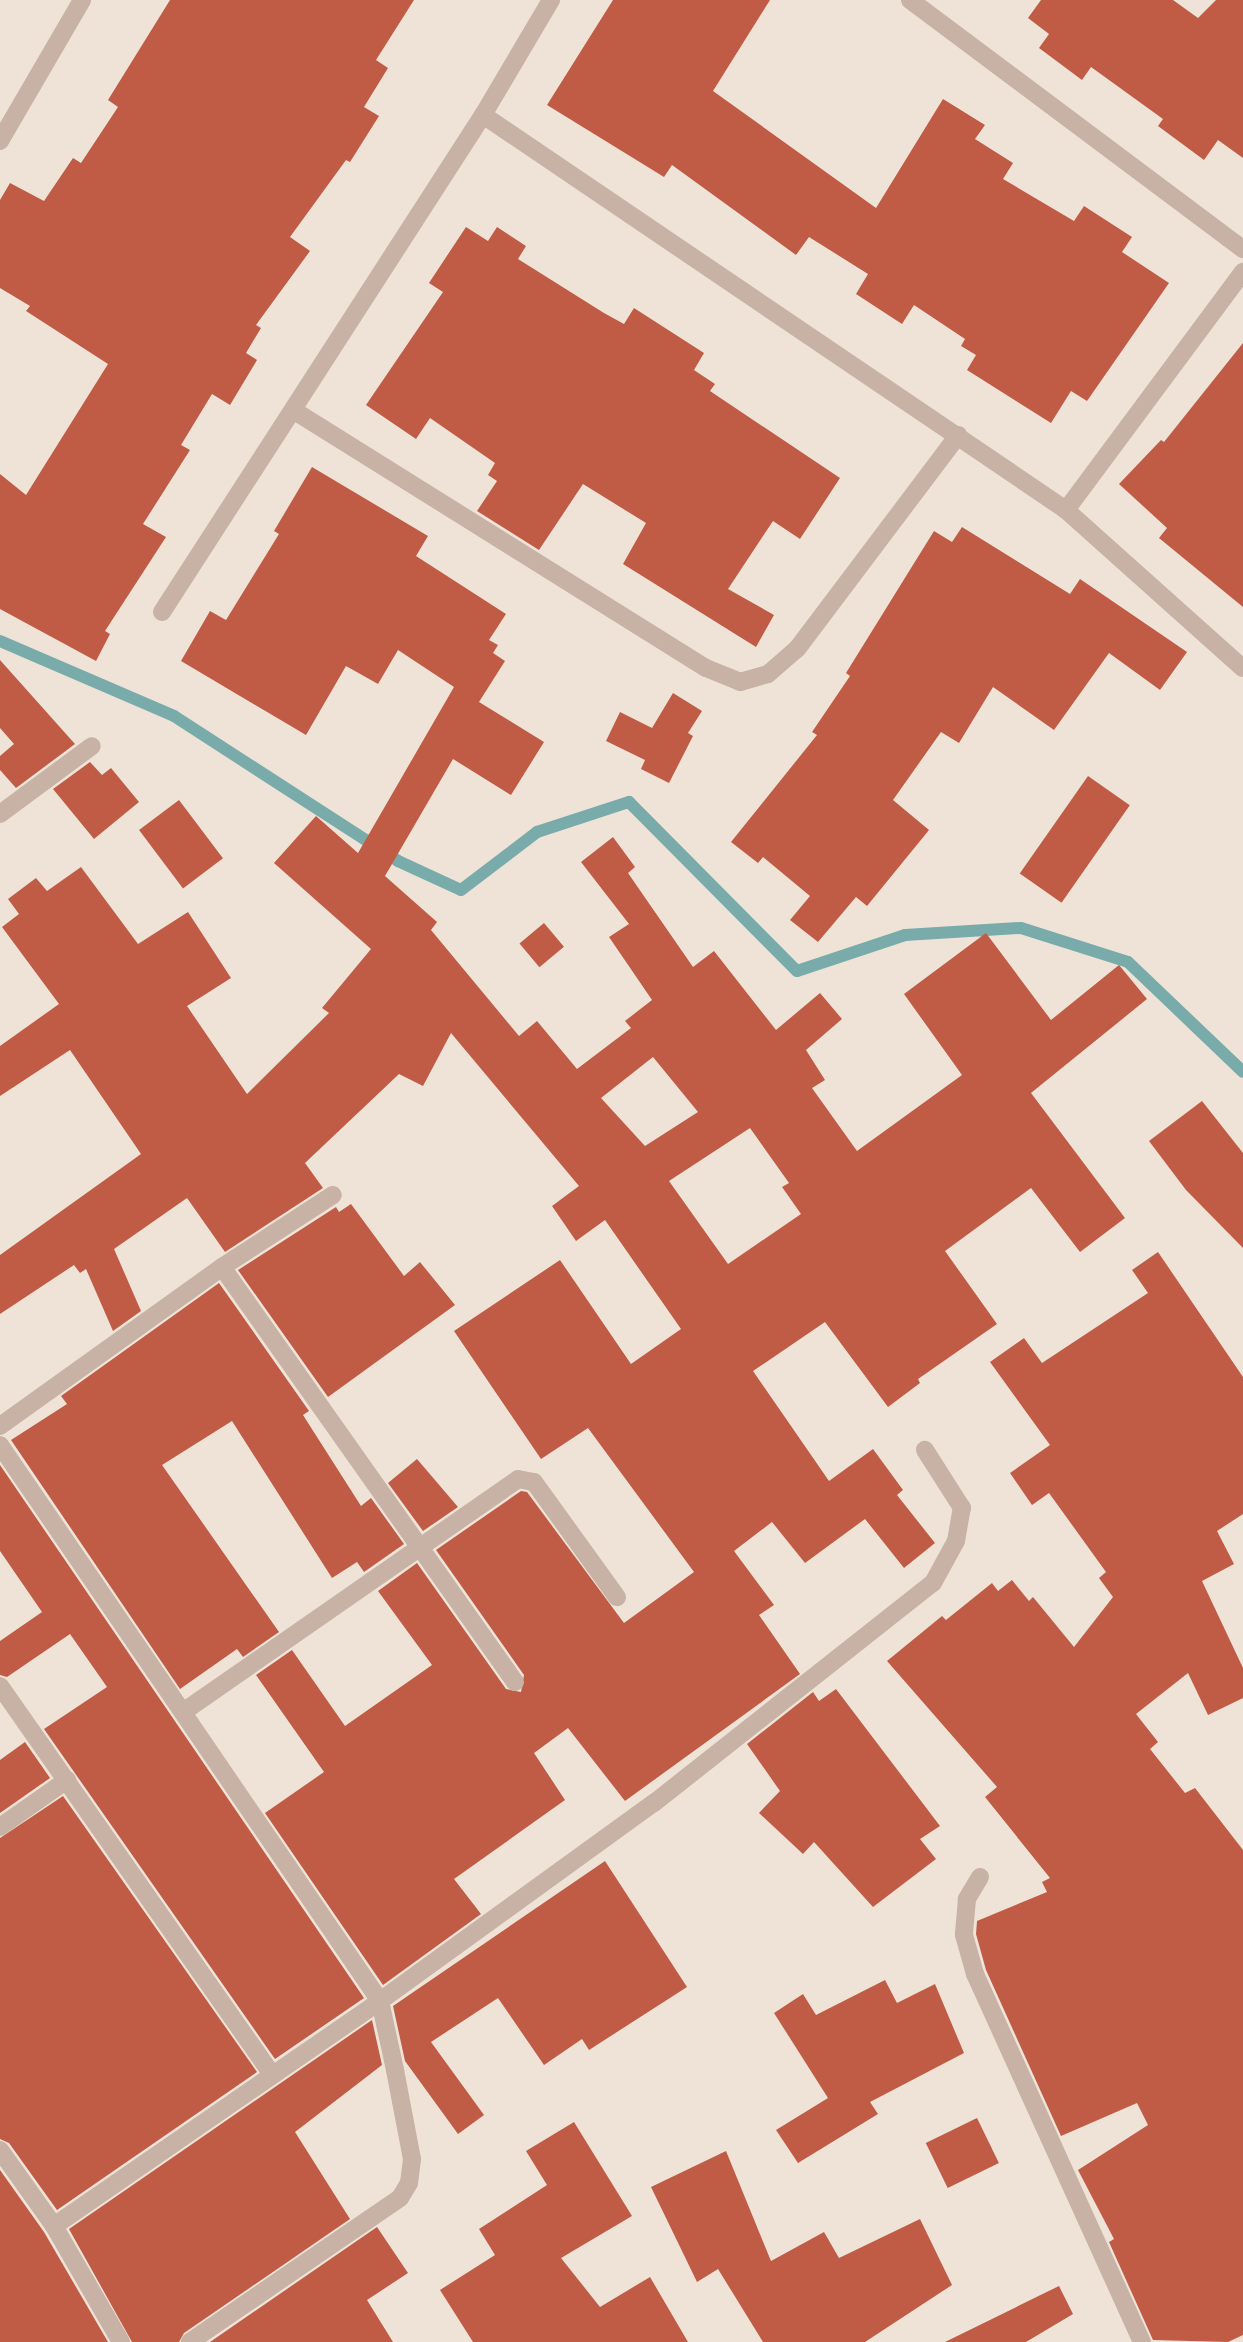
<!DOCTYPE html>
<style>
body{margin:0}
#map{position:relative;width:1243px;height:2342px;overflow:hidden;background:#efe3d8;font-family:"Golos Text",sans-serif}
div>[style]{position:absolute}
.stream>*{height:12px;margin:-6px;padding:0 6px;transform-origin:6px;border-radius:6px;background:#78abaa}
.building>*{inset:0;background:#c05c45;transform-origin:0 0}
.minor>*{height:18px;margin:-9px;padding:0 9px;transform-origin:9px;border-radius:9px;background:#c7b2a5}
span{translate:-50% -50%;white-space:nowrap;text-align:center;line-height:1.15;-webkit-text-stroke:5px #f8ede4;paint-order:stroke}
</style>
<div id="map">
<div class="stream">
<div style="left:0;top:641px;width:189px;rotate:23.3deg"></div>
<div style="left:174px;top:716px;width:267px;rotate:32.9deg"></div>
<div style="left:398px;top:861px;width:69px;rotate:24.7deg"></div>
<div style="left:461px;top:890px;width:96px;rotate:-37.3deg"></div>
<div style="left:537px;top:832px;width:97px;rotate:-18.1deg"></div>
<div style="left:629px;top:802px;width:238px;rotate:45.2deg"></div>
<div style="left:797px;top:971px;width:114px;rotate:-18.4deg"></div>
<div style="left:905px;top:935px;width:116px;rotate:-3.5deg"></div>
<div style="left:1021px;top:928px;width:112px;rotate:17.6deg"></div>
<div style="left:1128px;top:962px;width:159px;rotate:43.7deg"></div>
</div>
<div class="building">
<div style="clip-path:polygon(170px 0,414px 0,376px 60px,388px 68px,364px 107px,379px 116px,350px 162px,346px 160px,290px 237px,310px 251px,256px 325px,261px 328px,246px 353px,257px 360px,230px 405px,212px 394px,181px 445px,190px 450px,143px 524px,166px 537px,105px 631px,110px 634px,96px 661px,0 609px,0 474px,26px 495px,108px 364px,26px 311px,30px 306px,0 288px,0 200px,10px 183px,44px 201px,73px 158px,81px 163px,118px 107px,108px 100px)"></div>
<div style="clip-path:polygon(613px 0,770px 0,713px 91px,876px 208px,943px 99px,985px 125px,975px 139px,1013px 163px,1003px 179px,1074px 221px,1084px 206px,1132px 237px,1122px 252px,1169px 283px,1087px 401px,1071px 391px,1051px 423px,967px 370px,976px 355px,961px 346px,965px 339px,914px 305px,902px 324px,856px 294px,868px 274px,809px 237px,796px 255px,672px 165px,664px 177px,547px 105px)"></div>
<div style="clip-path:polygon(1041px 0,1173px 0,1198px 18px,1216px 0,1243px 0,1243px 158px,1218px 140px,1204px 160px,1158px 126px,1163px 119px,1091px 67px,1082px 80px,1039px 48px,1049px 34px,1028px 18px)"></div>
<div style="clip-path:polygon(466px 227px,488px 241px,497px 227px,526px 246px,518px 259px,604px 313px,624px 324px,634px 308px,704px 353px,694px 370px,715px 384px,710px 391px,840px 478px,800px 539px,773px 521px,728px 589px,774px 615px,756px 647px,623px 564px,646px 523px,583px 484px,539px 550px,477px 511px,497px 481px,488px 475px,495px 463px,430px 418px,416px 439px,366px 405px,443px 292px,429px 283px)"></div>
<div style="clip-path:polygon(1243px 343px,1243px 607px,1159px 538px,1167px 528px,1119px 484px,1161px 440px,1164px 442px)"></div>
<div style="clip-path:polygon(evenodd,312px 467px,428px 536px,416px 556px,506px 614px,489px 640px,498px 645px,493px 653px,505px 661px,479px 702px,544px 742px,511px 795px,453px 759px,385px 876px,437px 922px,431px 930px,519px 1036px,537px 1021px,577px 1069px,631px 1028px,625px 1021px,652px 1000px,609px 937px,629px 924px,581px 862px,613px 837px,635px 867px,628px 873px,693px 967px,714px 951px,776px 1030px,820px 993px,842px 1019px,806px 1050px,825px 1080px,812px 1088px,857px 1151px,962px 1075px,904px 994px,986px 933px,1051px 1020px,1119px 965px,1147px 999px,1031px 1093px,1125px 1218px,1080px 1252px,1031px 1188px,945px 1251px,997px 1324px,918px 1379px,920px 1383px,888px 1407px,825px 1322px,753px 1371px,829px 1481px,873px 1449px,903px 1490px,897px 1495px,935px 1543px,904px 1568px,865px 1519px,805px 1563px,772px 1522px,734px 1551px,774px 1605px,759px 1615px,800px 1674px,625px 1801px,568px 1728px,534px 1753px,565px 1800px,454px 1879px,481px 1914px,383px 1985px,265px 1813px,324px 1772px,256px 1675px,292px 1650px,345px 1726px,432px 1665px,378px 1591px,417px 1563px,506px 1689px,521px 1692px,524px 1675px,436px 1550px,521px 1491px,527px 1492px,624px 1623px,694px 1572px,588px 1428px,541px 1459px,454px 1331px,560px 1260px,631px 1364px,681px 1329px,605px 1220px,576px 1241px,552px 1206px,579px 1186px,451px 1033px,423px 1086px,399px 1074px,305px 1163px,323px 1188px,225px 1252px,187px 1198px,114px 1249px,141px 1311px,113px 1331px,86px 1269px,80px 1273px,74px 1265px,0 1314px,0 1255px,141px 1154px,70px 1050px,0 1096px,0 1046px,59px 1004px,2px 927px,19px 914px,8px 899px,36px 878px,47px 891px,81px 867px,138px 944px,188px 912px,231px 978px,187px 1006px,247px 1094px,329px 1013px,322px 1008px,371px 949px,274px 863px,316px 816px,358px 853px,454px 687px,398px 650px,378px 684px,346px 666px,306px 735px,181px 661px,210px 611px,226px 620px,279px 534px,274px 531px,312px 467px,653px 1057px,698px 1112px,645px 1146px,601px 1098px,653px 1057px,312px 467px,750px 1128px,789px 1183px,782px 1187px,801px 1214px,728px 1264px,669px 1181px,750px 1128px)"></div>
<div style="clip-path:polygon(962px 527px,1070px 594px,1080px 579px,1187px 652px,1160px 690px,1109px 653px,1054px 730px,993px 687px,959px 743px,941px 732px,893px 800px,929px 830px,867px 906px,856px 897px,818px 942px,790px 920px,810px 896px,763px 857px,758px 863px,731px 842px,817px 735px,812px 732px,850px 676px,846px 673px,934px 531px,952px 542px)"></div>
<div style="clip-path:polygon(0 660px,75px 744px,16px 788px,0 770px,0 756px,14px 744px,0 728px)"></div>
<div style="clip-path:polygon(673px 693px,702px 711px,688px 733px,693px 736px,669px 783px,641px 769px,645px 760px,606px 741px,620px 712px,652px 728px)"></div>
<div style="clip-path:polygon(90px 762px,102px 775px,111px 768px,139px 802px,94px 839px,53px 789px)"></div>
<div style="left:1088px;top:776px;width:51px;height:119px;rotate:35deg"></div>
<div style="left:179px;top:800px;width:73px;height:50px;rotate:53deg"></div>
<div style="left:544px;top:923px;width:31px;height:32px;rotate:50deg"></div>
<div style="clip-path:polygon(1202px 1101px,1243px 1153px,1243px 1248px,1186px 1190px,1149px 1141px)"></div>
<div style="clip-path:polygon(351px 1204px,404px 1276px,420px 1262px,455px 1305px,328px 1397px,238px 1270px,336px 1207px,339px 1212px)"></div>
<div style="clip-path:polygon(1158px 1252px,1243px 1377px,1243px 1514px,1217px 1531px,1234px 1564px,1202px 1581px,1243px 1668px,1243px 1698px,1208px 1715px,1188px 1673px,1136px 1714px,1158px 1742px,1150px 1749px,1185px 1793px,1195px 1788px,1243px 1850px,1243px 2335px,1228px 2342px,1153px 2340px,1109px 2242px,1114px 2239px,1078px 2170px,1148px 2125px,1137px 2103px,1061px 2136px,986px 1970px,976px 1934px,977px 1921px,1047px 1892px,1042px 1882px,1050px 1878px,985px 1797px,997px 1787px,887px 1661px,942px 1616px,946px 1620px,992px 1583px,998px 1591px,1012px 1580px,1029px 1601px,1033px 1597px,1074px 1647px,1113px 1597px,1099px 1578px,1106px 1572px,1049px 1493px,1032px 1505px,1010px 1473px,1050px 1445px,990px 1362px,1024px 1338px,1042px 1363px,1148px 1293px,1132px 1270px)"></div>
<div style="clip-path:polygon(219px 1283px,309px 1411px,303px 1415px,361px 1506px,371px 1498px,404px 1544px,364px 1572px,357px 1562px,332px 1578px,232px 1421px,162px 1465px,279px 1632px,243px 1657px,237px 1649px,180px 1689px,11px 1440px,67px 1404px,61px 1396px)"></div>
<div style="clip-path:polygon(417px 1459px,458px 1507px,423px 1531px,388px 1483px)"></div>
<div style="clip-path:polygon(0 1465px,364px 1998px,275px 2059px,44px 1729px,107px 1687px,70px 1634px,7px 1677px,0 1675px,0 1641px,42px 1612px,0 1551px)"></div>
<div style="clip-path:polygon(836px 1689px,940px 1826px,920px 1839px,936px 1859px,873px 1907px,814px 1842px,803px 1854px,759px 1813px,780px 1791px,747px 1744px,813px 1692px,819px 1701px)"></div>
<div style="clip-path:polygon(25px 1742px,50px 1778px,0 1813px,0 1760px)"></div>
<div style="clip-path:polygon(63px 1796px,257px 2072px,57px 2210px,9px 2143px,0 2139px,0 1838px)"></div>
<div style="clip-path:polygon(605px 1861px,687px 1987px,589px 2050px,582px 2039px,544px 2065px,498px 1998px,431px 2042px,484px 2115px,458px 2134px,405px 2061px,393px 2006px)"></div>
<div style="clip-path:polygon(885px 1980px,897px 2003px,935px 1984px,964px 2053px,870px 2102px,878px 2114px,798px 2163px,776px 2130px,828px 2098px,774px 2013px,803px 1994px,816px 2015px)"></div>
<div style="clip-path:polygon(372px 2020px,382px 2065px,295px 2132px,350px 2219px,184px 2333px,179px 2342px,132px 2342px,69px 2229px)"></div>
<div style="left:977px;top:2118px;width:50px;height:57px;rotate:64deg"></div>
<div style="clip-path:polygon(574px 2122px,632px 2216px,561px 2258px,600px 2307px,650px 2277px,688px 2342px,473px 2342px,440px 2290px,495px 2255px,479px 2229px,547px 2185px,526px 2151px)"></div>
<div style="clip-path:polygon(726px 2151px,771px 2261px,824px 2232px,839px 2258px,920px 2219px,952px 2285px,865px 2342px,763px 2342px,718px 2269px,697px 2282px,651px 2187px)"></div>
<div style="clip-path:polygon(0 2170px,44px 2232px,108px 2342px,0 2342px)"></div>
<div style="clip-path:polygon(377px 2227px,408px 2273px,367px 2300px,393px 2342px,210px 2342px)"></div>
<div style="clip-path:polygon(1059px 2286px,1073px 2314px,1026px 2342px,945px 2342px)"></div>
</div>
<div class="minor">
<div style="left:910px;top:0;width:416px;rotate:36.8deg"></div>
<div style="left:483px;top:115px;width:704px;rotate:34.12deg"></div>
<div style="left:1066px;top:510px;width:237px;rotate:41.8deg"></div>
<div style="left:0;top:141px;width:163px;rotate:-59.8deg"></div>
<div style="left:293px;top:410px;width:487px;rotate:32deg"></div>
<div style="left:706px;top:668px;width:37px;rotate:22deg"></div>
<div style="left:740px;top:682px;width:29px;rotate:-16deg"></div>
<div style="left:768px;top:674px;width:38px;rotate:-41deg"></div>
<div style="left:797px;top:649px;width:268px;rotate:-53deg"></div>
<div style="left:1066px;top:510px;width:297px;rotate:-53.4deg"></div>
<div style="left:162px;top:612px;width:592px;rotate:-57.14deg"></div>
<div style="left:483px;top:115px;width:134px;rotate:-59.4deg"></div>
<div style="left:0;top:814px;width:114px;rotate:-36.5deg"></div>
<div style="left:222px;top:1267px;width:508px;rotate:54.78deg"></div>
<div style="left:0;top:1426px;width:273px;rotate:-35.6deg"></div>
<div style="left:222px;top:1267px;width:132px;rotate:-33deg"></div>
<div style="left:0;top:1445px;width:673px;rotate:55.65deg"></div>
<div style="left:380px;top:2001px;width:71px;rotate:77.7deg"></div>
<div style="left:395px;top:2070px;width:91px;rotate:79.2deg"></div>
<div style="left:412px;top:2159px;width:24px;rotate:97deg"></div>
<div style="left:409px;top:2183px;width:17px;rotate:121deg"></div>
<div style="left:400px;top:2198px;width:255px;rotate:145.6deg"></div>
<div style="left:0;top:1686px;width:472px;rotate:55deg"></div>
<div style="left:183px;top:1712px;width:408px;rotate:-34.8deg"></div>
<div style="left:518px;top:1479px;width:16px;rotate:11deg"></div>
<div style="left:534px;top:1482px;width:142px;rotate:54.2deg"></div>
<div style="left:0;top:1827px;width:82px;rotate:-35deg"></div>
<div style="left:980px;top:1877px;width:26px;rotate:121deg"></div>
<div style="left:967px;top:1899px;width:36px;rotate:95deg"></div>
<div style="left:964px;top:1935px;width:41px;rotate:74.2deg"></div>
<div style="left:975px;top:1974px;width:404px;rotate:65.6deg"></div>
<div style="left:0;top:2150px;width:93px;rotate:54.6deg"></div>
<div style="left:54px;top:2226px;width:134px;rotate:60deg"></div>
<div style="left:54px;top:2226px;width:396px;rotate:-34.6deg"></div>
<div style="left:380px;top:2001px;width:338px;rotate:-35.9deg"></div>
<div style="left:654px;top:1803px;width:355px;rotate:-38.3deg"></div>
<div style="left:933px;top:1583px;width:48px;rotate:-61.3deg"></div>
<div style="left:956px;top:1541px;width:34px;rotate:-80deg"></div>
<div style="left:962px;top:1508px;width:69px;rotate:-122.5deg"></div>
</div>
</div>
